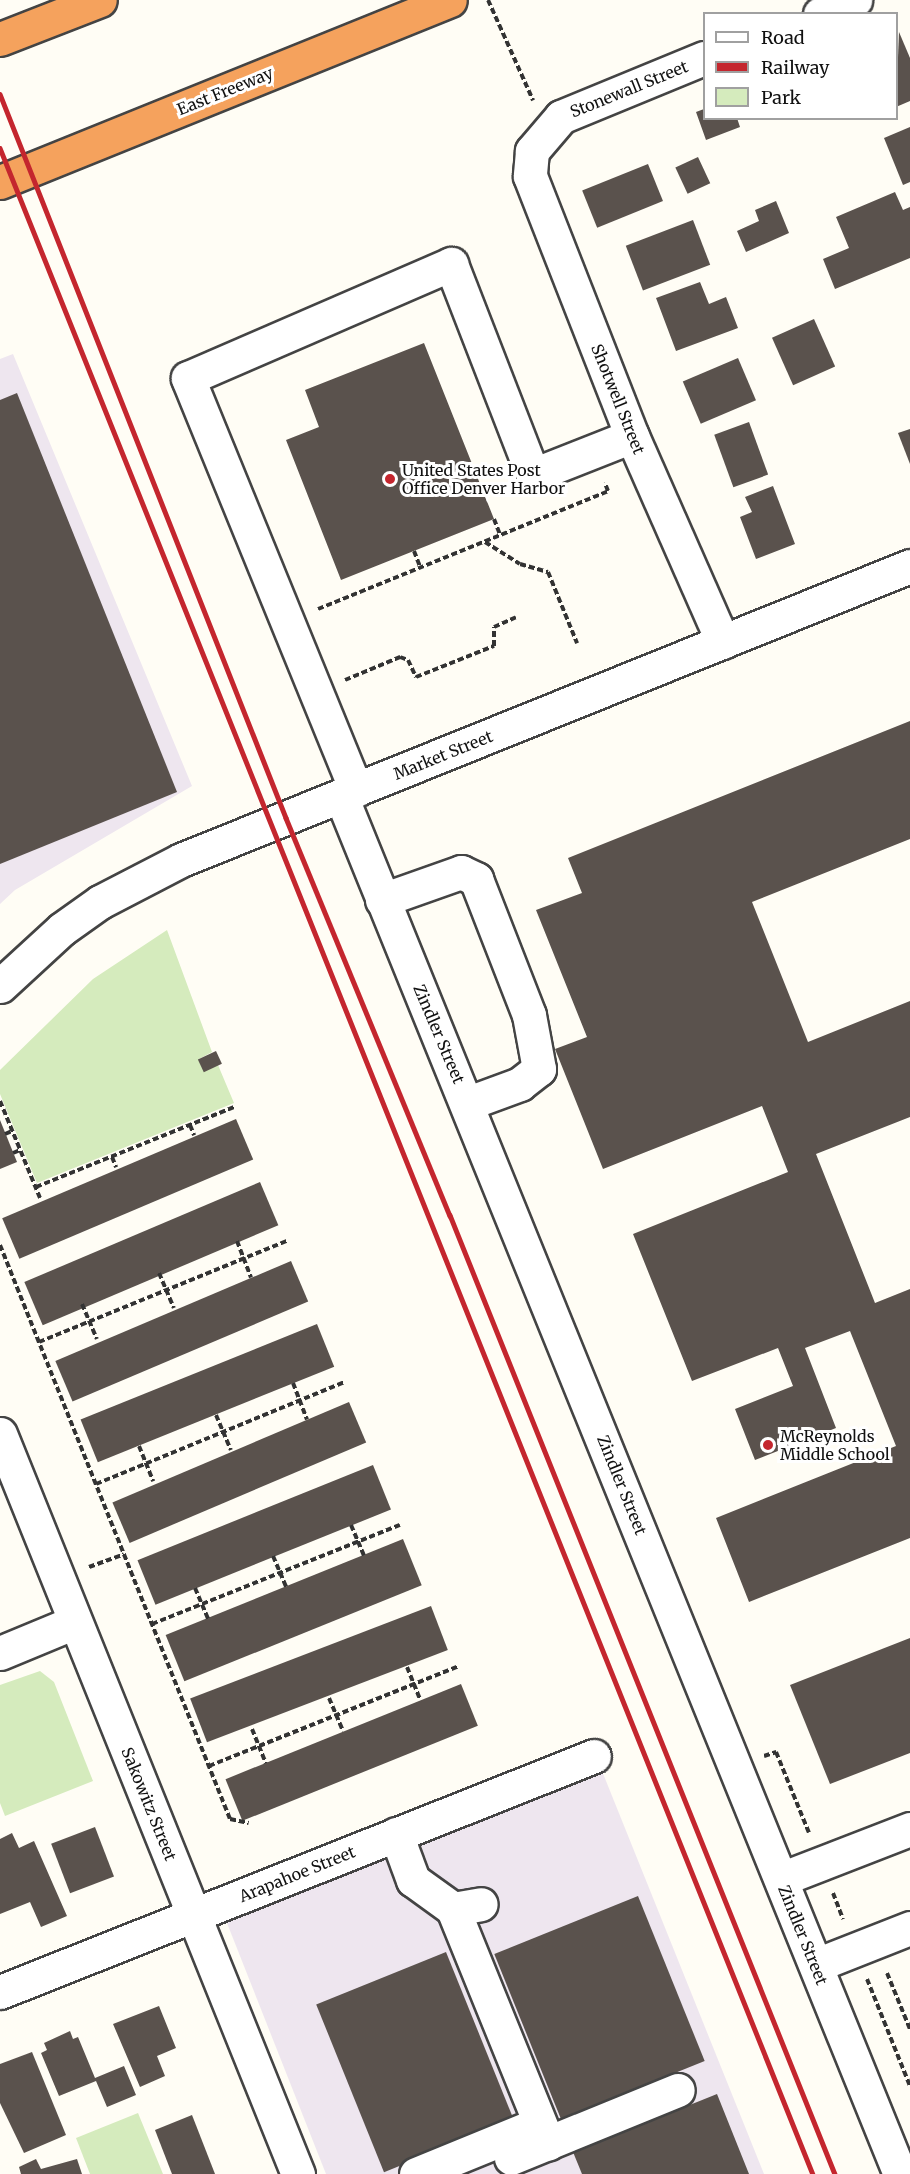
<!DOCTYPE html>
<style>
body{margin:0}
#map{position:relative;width:910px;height:2174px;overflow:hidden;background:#fffdf5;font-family:Merriweather,serif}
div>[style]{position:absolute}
.industrial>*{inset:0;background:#eee6ef}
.green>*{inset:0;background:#d5ebbd}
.building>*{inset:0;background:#5a524d;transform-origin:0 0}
.path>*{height:4px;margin-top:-2px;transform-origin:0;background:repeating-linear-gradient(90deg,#333 0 6px,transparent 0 9px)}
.roads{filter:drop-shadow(2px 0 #444) drop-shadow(-2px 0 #444) drop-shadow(0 2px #444) drop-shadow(0 -2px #444)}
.minor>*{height:33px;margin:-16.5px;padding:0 16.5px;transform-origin:16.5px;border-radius:16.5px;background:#fff}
.highway>*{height:33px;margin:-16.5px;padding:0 16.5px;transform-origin:16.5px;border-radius:16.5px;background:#f5a25d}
.rail>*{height:4.5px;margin:-2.25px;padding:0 2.25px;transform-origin:2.25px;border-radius:2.25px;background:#c4262e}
.dots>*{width:16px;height:16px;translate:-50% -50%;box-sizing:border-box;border:3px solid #fff;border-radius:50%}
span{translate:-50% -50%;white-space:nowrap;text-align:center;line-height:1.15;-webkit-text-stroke:6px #fff;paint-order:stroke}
.street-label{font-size:16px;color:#111}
.poi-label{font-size:16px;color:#111}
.left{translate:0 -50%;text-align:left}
.legend{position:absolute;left:703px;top:12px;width:195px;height:108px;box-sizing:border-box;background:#fff;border:2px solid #a0a0a0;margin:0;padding:8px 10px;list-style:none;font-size:18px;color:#111}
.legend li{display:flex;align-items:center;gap:12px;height:30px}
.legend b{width:30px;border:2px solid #a0a0a0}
</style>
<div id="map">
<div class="industrial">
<div style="clip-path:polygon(13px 354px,192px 786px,15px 890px,0 904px,0 359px)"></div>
<div style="clip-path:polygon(602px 1771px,764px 2174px,326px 2174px,225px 1918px)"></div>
</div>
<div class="green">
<div style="clip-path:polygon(167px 930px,212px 1052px,199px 1059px,218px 1065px,234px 1103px,37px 1183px,0 1094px,0 1070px,93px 979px)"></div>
<div style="clip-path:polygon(40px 1671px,54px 1682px,93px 1781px,5px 1816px,0 1803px,0 1685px)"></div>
<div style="clip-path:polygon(138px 2113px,163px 2174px,90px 2174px,76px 2138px)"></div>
</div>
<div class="building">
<div style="clip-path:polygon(899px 32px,910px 58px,910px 101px,896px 107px)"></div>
<div style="clip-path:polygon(704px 109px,704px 118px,737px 118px,740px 127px,706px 140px,696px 112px)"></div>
<div style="clip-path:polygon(910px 127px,910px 182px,903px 185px,884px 138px)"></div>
<div style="left:698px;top:157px;width:29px;height:25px;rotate:65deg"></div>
<div style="left:648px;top:164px;width:40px;height:71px;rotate:68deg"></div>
<div style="clip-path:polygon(895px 192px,903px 210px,910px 207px,910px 258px,835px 289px,823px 259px,849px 248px,836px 217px)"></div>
<div style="clip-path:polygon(776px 201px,789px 233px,746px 252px,737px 231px,759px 221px,755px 210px)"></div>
<div style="left:693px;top:220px;width:48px;height:72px;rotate:69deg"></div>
<div style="clip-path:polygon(700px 282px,709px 304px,726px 297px,738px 328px,676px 351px,656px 298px)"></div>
<div style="left:814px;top:319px;width:52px;height:46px;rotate:66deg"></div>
<div style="clip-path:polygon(424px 343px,494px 519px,341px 580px,286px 440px,319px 427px,305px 390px)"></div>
<div style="left:738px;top:358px;width:46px;height:60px;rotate:67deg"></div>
<div style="clip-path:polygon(17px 393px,177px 792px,0 864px,0 400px)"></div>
<div style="left:749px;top:422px;width:56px;height:37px;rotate:70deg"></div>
<div style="clip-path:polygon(910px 429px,910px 464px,898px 433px)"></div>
<div style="clip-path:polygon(773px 486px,795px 544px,756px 559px,740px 517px,752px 512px,745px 497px)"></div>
<div style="clip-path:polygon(910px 721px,910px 839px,752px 902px,808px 1042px,910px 1001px,910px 1117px,816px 1154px,875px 1303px,910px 1289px,910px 1538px,749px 1602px,716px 1518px,896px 1446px,850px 1331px,805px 1348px,836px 1428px,755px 1460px,735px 1409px,793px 1386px,778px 1348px,692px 1381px,633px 1234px,788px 1172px,762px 1106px,603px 1169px,555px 1049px,587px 1037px,536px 910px,582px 893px,568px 858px)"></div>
<div style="left:216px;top:1051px;width:14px;height:20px;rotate:65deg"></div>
<div style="left:236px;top:1119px;width:44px;height:254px;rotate:67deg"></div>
<div style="clip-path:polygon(0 1120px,17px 1162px,0 1169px)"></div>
<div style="left:260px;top:1182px;width:47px;height:256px;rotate:67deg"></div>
<div style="left:291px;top:1261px;width:44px;height:256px;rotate:67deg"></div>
<div style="left:317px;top:1324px;width:46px;height:255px;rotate:68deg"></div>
<div style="left:349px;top:1402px;width:44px;height:257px;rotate:67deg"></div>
<div style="left:373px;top:1465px;width:48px;height:254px;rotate:68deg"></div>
<div style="left:403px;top:1539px;width:50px;height:256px;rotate:68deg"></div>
<div style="left:431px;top:1606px;width:47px;height:258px;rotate:69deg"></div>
<div style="clip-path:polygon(910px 1638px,910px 1753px,830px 1784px,790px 1685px)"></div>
<div style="left:461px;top:1684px;width:45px;height:254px;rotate:68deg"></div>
<div style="left:95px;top:1827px;width:53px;height:47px;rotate:69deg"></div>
<div style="clip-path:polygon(12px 1833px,19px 1848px,34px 1841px,67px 1916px,41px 1927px,30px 1902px,0 1914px,0 1839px)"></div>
<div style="left:638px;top:1896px;width:178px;height:155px;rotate:68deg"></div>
<div style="left:446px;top:1952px;width:181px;height:140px;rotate:68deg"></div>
<div style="clip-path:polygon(159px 2006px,176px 2048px,157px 2056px,165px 2076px,140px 2087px,113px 2024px)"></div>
<div style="clip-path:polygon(70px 2031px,73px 2039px,78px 2037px,95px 2078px,124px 2066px,136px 2095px,107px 2107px,96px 2081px,59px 2096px,41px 2053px,47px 2050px,44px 2043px)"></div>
<div style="clip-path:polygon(32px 2052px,66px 2135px,24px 2153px,0 2103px,0 2064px)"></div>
<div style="clip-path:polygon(717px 2094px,749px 2174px,582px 2174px,573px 2152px)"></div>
<div style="clip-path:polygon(192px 2115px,215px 2174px,172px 2174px,155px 2130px)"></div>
<div style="clip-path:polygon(36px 2159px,41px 2169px,77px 2159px,82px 2174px,21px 2174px,19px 2167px)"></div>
</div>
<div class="path">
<div style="left:488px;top:0;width:110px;rotate:65.8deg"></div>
<div style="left:494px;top:519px;width:17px;rotate:69deg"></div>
<div style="left:485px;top:542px;width:41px;rotate:32.2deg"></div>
<div style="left:520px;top:564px;width:29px;rotate:16deg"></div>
<div style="left:548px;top:572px;width:77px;rotate:67.8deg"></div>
<div style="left:414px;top:551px;width:17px;rotate:69deg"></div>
<div style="left:318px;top:609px;width:313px;rotate:-22.1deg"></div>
<div style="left:608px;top:491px;width:9px;rotate:-111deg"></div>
<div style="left:345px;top:680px;width:60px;rotate:-22.7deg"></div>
<div style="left:400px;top:657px;width:9px;rotate:21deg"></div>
<div style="left:408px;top:660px;width:19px;rotate:65deg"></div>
<div style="left:416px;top:677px;width:84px;rotate:-21.7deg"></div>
<div style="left:494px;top:646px;width:19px;rotate:-90deg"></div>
<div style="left:494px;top:627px;width:24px;rotate:-24deg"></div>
<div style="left:0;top:1101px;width:105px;rotate:67.6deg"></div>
<div style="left:190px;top:1125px;width:11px;rotate:68deg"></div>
<div style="left:5px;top:1134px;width:8px;rotate:-23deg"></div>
<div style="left:13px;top:1153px;width:8px;rotate:-23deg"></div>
<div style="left:112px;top:1157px;width:11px;rotate:68deg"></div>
<div style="left:36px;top:1187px;width:214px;rotate:-22deg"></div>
<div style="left:237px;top:1241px;width:39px;rotate:69deg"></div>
<div style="left:0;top:1245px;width:618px;rotate:68.16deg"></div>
<div style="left:230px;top:1819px;width:19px;rotate:12deg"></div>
<div style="left:159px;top:1273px;width:38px;rotate:67deg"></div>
<div style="left:82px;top:1304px;width:38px;rotate:67deg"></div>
<div style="left:39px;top:1342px;width:268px;rotate:-22.2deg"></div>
<div style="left:293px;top:1383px;width:39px;rotate:69deg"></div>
<div style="left:216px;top:1415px;width:38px;rotate:67deg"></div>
<div style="left:139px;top:1446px;width:38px;rotate:68deg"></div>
<div style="left:96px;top:1484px;width:269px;rotate:-22.3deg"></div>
<div style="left:351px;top:1525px;width:33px;rotate:67deg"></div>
<div style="left:273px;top:1556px;width:34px;rotate:67deg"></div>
<div style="left:89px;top:1567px;width:37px;rotate:-20deg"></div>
<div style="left:195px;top:1588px;width:34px;rotate:67deg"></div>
<div style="left:152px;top:1624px;width:267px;rotate:-21.8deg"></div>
<div style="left:407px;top:1667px;width:35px;rotate:68deg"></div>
<div style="left:329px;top:1698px;width:36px;rotate:67deg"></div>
<div style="left:252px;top:1729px;width:37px;rotate:68deg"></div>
<div style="left:764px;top:1756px;width:13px;rotate:-18deg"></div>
<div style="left:776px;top:1752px;width:87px;rotate:67.8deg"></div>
<div style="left:209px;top:1766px;width:269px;rotate:-21.8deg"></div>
<div style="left:833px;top:1893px;width:28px;rotate:69deg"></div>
<div style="left:887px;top:1973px;width:61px;rotate:67.7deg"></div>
<div style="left:867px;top:1979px;width:115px;rotate:68.1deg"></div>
</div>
<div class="roads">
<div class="minor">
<div style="left:820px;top:14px;width:38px;rotate:-22deg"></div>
<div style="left:704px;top:58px;width:155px;rotate:157.6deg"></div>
<div style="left:561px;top:117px;width:45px;rotate:130.5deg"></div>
<div style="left:532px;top:151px;width:25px;rotate:95deg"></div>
<div style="left:530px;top:176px;width:279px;rotate:68.6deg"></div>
<div style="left:632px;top:436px;width:225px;rotate:66.2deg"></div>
<div style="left:356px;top:790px;width:445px;rotate:-112.2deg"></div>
<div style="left:188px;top:378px;width:287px;rotate:-23.4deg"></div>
<div style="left:451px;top:264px;width:226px;rotate:68.8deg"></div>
<div style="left:533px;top:475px;width:106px;rotate:-21.5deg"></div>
<div style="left:341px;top:796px;width:1487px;rotate:67.92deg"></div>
<div style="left:382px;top:900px;width:84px;rotate:-19.5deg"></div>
<div style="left:461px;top:872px;width:17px;rotate:25deg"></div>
<div style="left:476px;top:879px;width:146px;rotate:68.7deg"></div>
<div style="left:529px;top:1015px;width:55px;rotate:79.5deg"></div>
<div style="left:539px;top:1069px;width:24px;rotate:142deg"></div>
<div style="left:520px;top:1084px;width:55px;rotate:159.9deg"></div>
<div style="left:0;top:986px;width:84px;rotate:-42.6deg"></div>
<div style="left:62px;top:929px;width:47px;rotate:-35.4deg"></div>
<div style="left:100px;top:902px;width:91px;rotate:-27.4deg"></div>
<div style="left:181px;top:860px;width:786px;rotate:-21.96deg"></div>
<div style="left:0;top:1434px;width:798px;rotate:68.07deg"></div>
<div style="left:0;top:1653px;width:81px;rotate:-22.5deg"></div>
<div style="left:396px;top:1834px;width:49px;rotate:69.7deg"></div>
<div style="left:413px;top:1880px;width:49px;rotate:35.9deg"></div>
<div style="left:453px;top:1909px;width:28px;rotate:-10deg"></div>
<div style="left:781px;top:1879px;width:138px;rotate:-21.2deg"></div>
<div style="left:453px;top:1909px;width:253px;rotate:67.9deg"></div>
<div style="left:816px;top:1965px;width:101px;rotate:-21.5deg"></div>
<div style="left:0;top:1992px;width:639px;rotate:-21.67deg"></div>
<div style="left:511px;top:2158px;width:180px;rotate:-22.2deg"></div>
<div style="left:416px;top:2174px;width:130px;rotate:-22.2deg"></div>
</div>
<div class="highway">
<div style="left:0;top:39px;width:107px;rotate:-21.3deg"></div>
<div style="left:0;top:182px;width:485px;rotate:-22deg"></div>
</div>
</div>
<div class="rail">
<div style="left:0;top:94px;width:778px;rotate:68.44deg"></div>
<div style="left:286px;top:818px;width:430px;rotate:67.6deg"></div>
<div style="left:450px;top:1215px;width:1033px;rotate:68.13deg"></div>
<div style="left:0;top:148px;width:2183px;rotate:68.14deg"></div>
</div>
<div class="dots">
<div style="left:390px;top:479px;background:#c4262e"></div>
<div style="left:768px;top:1445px;background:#c4262e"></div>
</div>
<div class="street-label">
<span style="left:629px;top:89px;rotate:-22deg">Stonewall Street</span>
<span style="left:225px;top:91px;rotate:-22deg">East Freeway</span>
<span style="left:618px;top:399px;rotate:68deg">Shotwell Street</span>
<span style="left:443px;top:755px;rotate:-22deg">Market Street</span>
<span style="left:439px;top:1034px;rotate:67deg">Zindler Street</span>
<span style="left:622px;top:1485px;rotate:68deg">Zindler Street</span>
<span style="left:149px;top:1804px;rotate:68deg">Sakowitz Street</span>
<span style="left:297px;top:1874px;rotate:-22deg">Arapahoe Street</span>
<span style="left:803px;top:1935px;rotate:68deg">Zindler Street</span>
</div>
<div class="poi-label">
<span class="left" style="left:402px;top:479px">United States Post<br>Office Denver Harbor</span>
<span class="left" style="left:780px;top:1445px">McReynolds<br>Middle School</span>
</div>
<ul class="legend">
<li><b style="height:8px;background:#fff"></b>Road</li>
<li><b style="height:8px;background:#c4262e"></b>Railway</li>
<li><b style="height:16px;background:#d5ebbd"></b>Park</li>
</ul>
</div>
